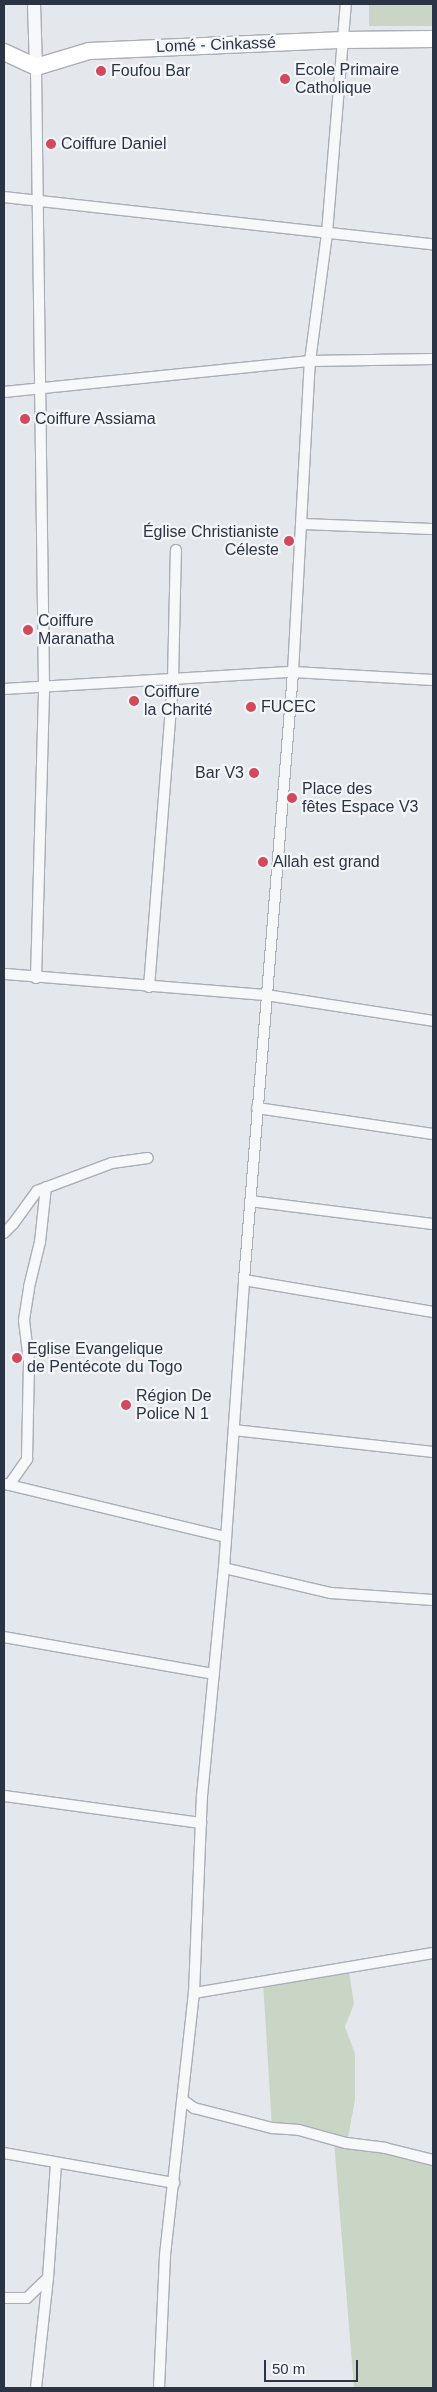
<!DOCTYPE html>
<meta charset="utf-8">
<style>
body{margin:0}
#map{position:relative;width:437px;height:2392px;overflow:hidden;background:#e4e7ec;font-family:Arial,sans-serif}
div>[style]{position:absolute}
.green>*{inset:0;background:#c9d6c5;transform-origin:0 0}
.roads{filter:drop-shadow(1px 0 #a9aeb7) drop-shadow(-1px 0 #a9aeb7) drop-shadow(0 1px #a9aeb7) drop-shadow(0 -1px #a9aeb7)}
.minor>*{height:10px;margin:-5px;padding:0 5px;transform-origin:5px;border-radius:5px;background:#f7f8fa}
.tertiary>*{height:12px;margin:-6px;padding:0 6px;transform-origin:6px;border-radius:6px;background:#f7f8fa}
.trunk>*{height:16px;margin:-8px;padding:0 8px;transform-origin:8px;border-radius:8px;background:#fff}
.dots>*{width:14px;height:14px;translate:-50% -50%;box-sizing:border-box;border:2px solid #f4f6f9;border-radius:50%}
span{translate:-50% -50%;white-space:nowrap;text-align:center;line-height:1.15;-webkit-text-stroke:4.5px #f4f6f9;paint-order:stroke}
.street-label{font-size:16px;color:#2b3445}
.poi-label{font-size:16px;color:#2b3445}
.left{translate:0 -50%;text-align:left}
.right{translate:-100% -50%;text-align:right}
.frame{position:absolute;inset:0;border:5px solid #2b3445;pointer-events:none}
.scale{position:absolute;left:264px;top:2360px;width:94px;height:22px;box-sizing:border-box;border:2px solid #2b3445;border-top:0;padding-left:6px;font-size:15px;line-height:18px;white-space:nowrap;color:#2b3445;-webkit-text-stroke:4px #f4f6f9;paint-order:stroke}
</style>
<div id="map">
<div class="green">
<div style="left:369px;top:4px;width:64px;height:22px"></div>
<div style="clip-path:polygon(348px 1966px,354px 2004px,345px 2027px,355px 2054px,355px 2100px,347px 2143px,433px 2163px,433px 2388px,354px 2388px,334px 2141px,272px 2128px,263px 1981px)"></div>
</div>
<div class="roads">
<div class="minor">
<div style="left:4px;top:197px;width:432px;rotate:6.3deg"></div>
<div style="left:4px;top:392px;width:308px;rotate:-5.8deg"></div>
<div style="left:310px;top:361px;width:123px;rotate:-0.9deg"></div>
<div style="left:301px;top:524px;width:132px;rotate:2.2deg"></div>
<div style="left:4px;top:689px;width:289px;rotate:-3.4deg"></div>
<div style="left:293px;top:672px;width:140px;rotate:3.3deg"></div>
<div style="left:4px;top:974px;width:263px;rotate:4.6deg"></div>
<div style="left:266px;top:995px;width:169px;rotate:8.8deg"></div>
<div style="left:36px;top:978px;width:291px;rotate:-88.4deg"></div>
<div style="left:44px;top:687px;width:620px;rotate:-90.74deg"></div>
<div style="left:149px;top:987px;width:309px;rotate:-85.5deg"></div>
<div style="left:173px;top:679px;width:129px;rotate:-88.7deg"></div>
<div style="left:257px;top:1108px;width:178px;rotate:8.4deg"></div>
<div style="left:250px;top:1201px;width:184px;rotate:7.2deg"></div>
<div style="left:4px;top:1233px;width:13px;rotate:-45deg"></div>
<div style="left:13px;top:1224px;width:41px;rotate:-54deg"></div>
<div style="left:37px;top:1191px;width:80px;rotate:-20.5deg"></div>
<div style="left:112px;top:1163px;width:36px;rotate:-8deg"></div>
<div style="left:244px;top:1280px;width:192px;rotate:9.6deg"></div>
<div style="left:234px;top:1430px;width:200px;rotate:6.3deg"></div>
<div style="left:5px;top:1484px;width:227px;rotate:13.5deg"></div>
<div style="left:9px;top:1485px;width:32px;rotate:-55deg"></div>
<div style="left:27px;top:1459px;width:98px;rotate:-88.8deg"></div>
<div style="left:29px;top:1361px;width:41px;rotate:-97deg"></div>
<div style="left:24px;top:1320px;width:33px;rotate:-81deg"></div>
<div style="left:29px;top:1287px;width:46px;rotate:-76.3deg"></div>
<div style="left:40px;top:1242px;width:55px;rotate:-83.8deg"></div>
<div style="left:224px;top:1568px;width:110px;rotate:13.2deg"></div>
<div style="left:331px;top:1593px;width:102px;rotate:3.9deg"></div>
<div style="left:4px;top:1637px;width:213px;rotate:10deg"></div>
<div style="left:4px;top:1796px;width:199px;rotate:7.8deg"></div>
<div style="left:194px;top:1993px;width:242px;rotate:-9.5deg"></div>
<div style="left:183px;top:2100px;width:14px;rotate:36deg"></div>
<div style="left:194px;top:2108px;width:81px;rotate:14.4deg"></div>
<div style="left:272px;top:2128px;width:27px;rotate:4deg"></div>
<div style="left:299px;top:2130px;width:49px;rotate:15.5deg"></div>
<div style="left:346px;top:2143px;width:39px;rotate:7deg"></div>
<div style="left:385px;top:2148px;width:49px;rotate:14deg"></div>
<div style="left:4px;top:2153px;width:173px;rotate:10deg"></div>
<div style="left:4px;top:2298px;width:23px"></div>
<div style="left:27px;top:2298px;width:29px;rotate:-44deg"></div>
<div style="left:36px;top:2388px;width:111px;rotate:-83.8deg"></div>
<div style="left:48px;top:2278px;width:115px;rotate:-86deg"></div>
<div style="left:159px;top:2388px;width:133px;rotate:-87.4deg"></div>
<div style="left:165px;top:2255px;width:264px;rotate:-83.7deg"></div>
<div style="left:194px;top:1993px;width:197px;rotate:-87.7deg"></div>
<div style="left:202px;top:1796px;width:229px;rotate:-84.5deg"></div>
<div style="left:224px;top:1568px;width:289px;rotate:-86deg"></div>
<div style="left:244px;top:1280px;width:610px;rotate:-85.39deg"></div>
<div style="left:293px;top:672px;width:311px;rotate:-86.9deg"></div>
<div style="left:310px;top:361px;width:129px;rotate:-82.4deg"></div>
<div style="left:327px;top:233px;width:230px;rotate:-85.3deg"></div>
</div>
<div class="tertiary">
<div style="left:34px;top:4px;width:63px;rotate:88.2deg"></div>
</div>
<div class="trunk">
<div style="left:4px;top:52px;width:35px;rotate:25deg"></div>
<div style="left:36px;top:67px;width:55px;rotate:-16.8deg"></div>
<div style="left:89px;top:51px;width:255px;rotate:-2.5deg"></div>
<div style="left:344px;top:40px;width:89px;rotate:-0.6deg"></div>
</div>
</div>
<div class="dots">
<div style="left:101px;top:71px;background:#d1495b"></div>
<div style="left:285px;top:79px;background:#d1495b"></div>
<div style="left:51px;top:144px;background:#d1495b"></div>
<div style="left:25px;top:419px;background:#d1495b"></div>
<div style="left:289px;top:541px;background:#d1495b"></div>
<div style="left:28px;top:630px;background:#d1495b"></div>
<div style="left:134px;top:701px;background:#d1495b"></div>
<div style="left:251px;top:707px;background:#d1495b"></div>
<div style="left:254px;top:773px;background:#d1495b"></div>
<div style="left:292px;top:798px;background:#d1495b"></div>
<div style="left:263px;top:862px;background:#d1495b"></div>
<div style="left:17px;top:1358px;background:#d1495b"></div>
<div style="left:126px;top:1405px;background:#d1495b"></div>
</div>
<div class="street-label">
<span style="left:216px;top:45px;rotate:-2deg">Lomé - Cinkassé</span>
</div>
<div class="poi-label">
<span class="left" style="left:295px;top:79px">Ecole Primaire<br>Catholique</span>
<span class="left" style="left:111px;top:71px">Foufou Bar</span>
<span class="left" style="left:61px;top:144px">Coiffure Daniel</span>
<span class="left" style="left:35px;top:419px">Coiffure Assiama</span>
<span class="right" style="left:279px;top:541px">Église Christianiste<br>Céleste</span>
<span class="left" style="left:38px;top:630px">Coiffure<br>Maranatha</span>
<span class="left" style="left:144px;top:701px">Coiffure<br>la Charité</span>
<span class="left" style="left:261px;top:707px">FUCEC</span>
<span class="right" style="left:244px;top:773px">Bar V3</span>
<span class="left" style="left:302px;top:798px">Place des<br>fêtes Espace V3</span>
<span class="left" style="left:273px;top:862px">Allah est grand</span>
<span class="left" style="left:27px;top:1358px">Eglise Evangelique<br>de Pentécote du Togo</span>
<span class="left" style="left:136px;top:1405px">Région De<br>Police N 1</span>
</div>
<div class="frame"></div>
<div class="scale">50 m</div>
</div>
